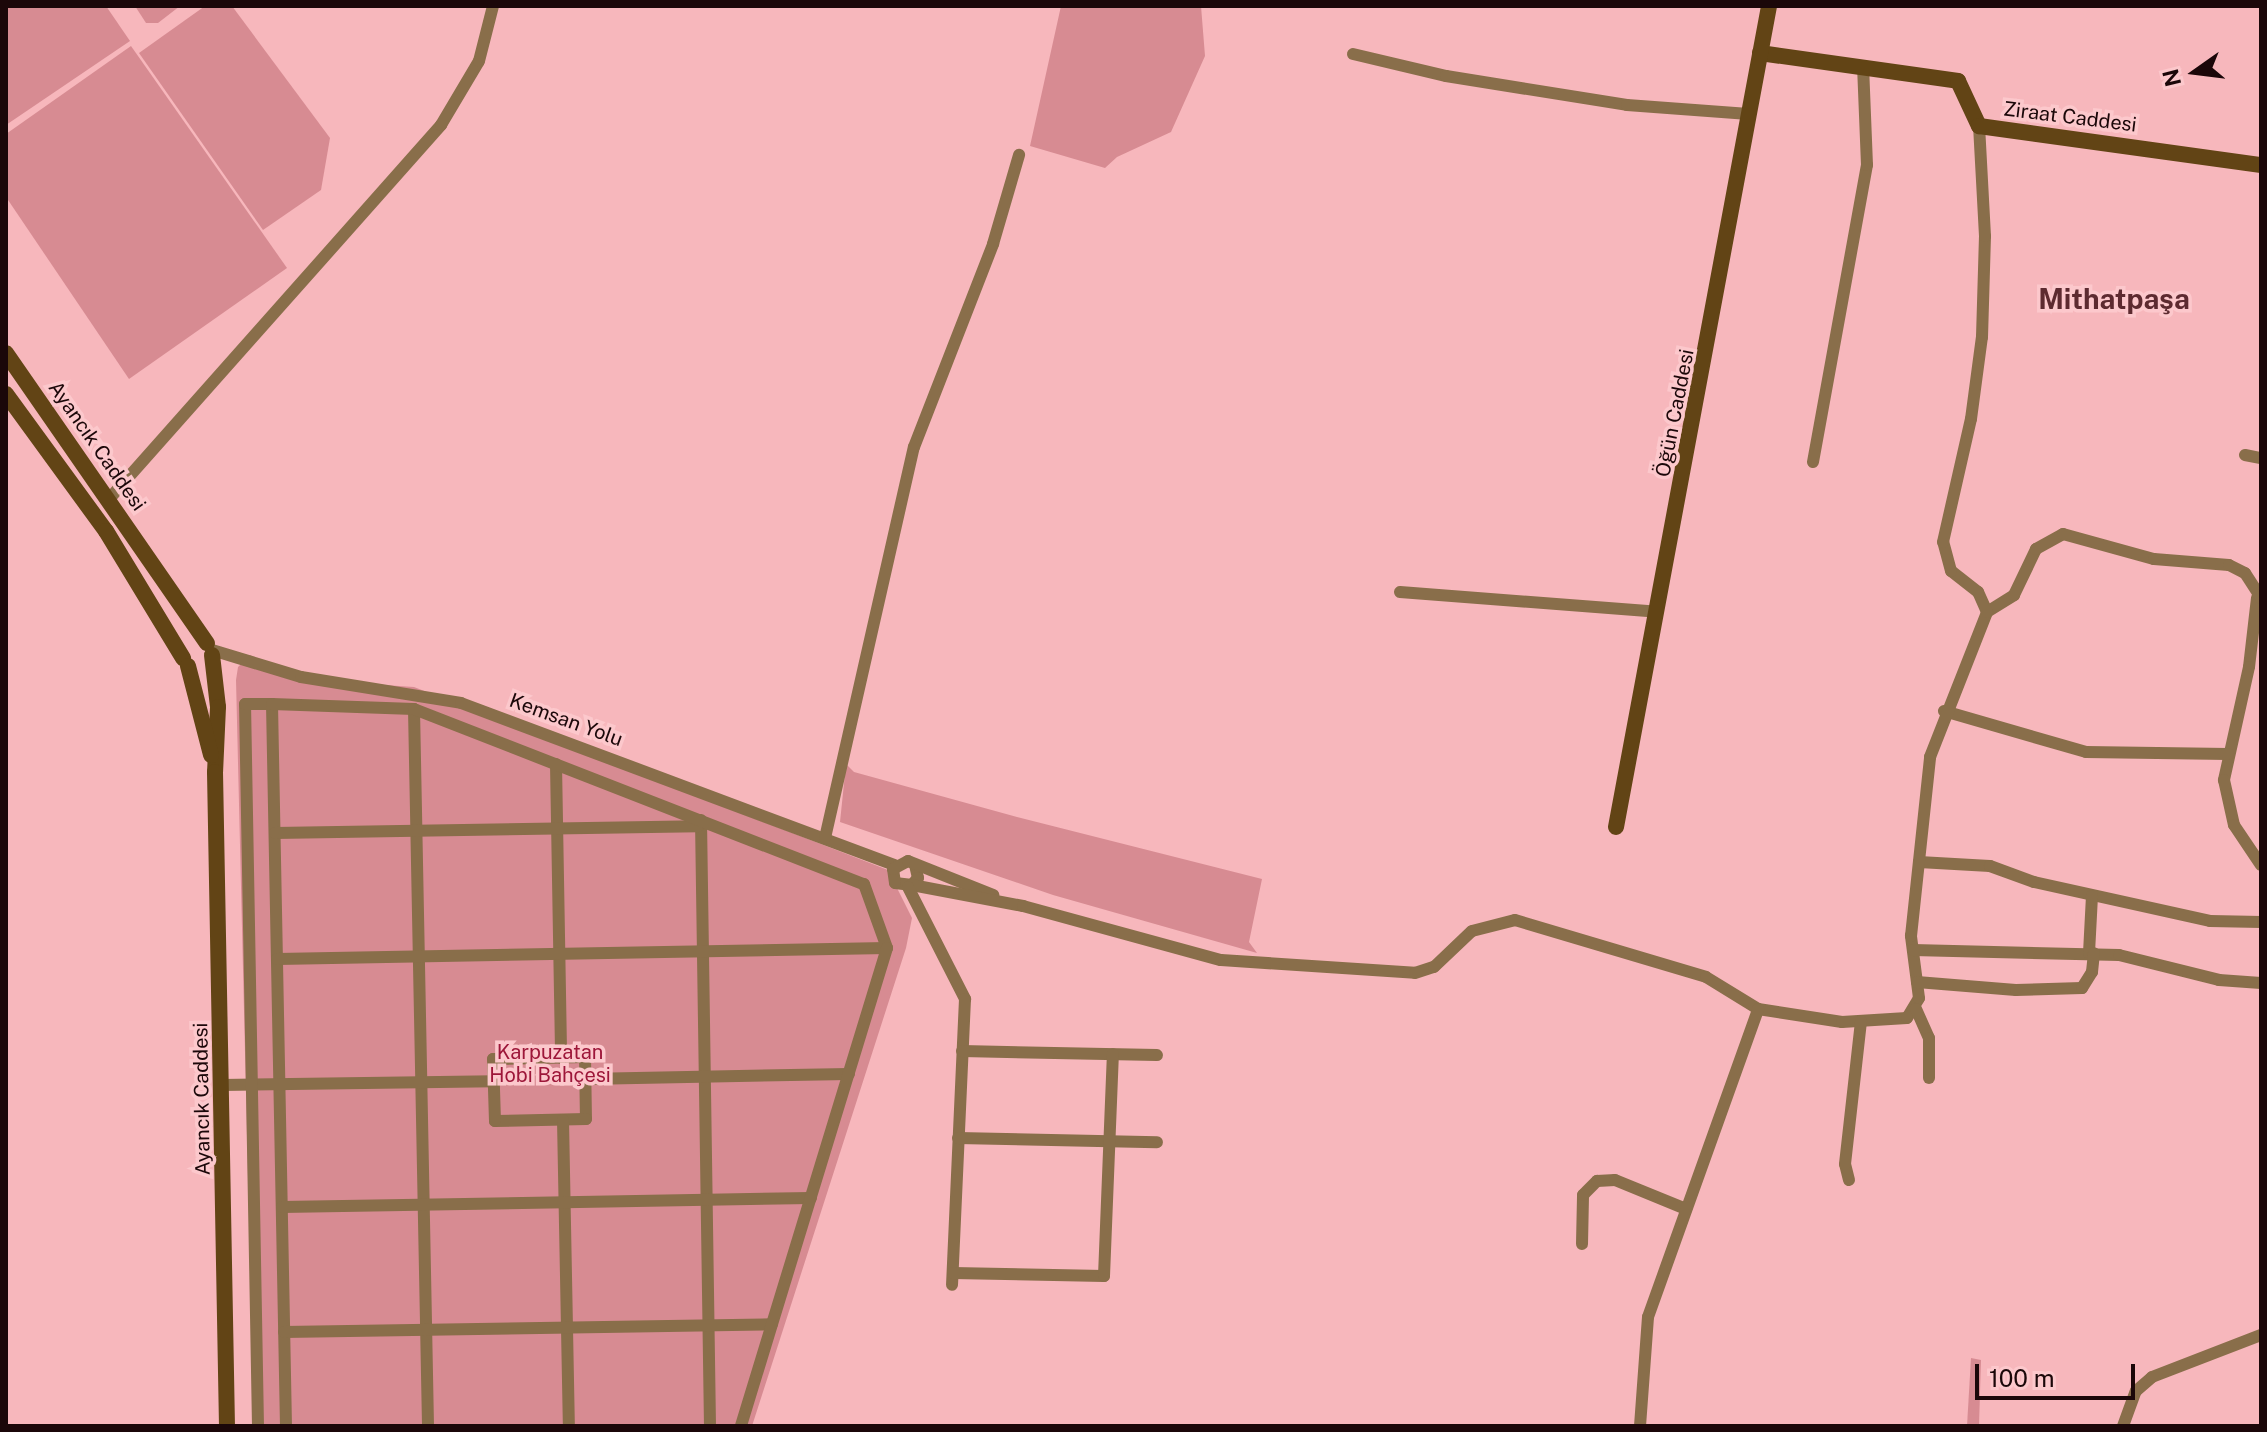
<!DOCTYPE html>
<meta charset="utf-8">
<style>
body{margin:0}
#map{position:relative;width:2267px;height:1432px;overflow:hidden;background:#f7b7bc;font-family:"Public Sans",sans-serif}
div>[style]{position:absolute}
.green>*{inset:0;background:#d78b92}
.street>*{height:12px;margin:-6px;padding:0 6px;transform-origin:6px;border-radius:6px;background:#896e4a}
.secondary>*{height:16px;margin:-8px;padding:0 8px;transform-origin:8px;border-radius:8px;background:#624415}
span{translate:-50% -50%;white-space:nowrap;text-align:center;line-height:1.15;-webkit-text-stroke:7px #fcc8cc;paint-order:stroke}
.street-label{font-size:20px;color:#1b0709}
.park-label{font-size:20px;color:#9d1639}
.district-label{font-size:28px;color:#5d2a30;font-weight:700}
.frame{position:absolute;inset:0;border:8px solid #1b0709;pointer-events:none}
.north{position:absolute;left:2155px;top:32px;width:80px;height:80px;-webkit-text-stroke:6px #fcc8cc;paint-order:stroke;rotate:256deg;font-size:22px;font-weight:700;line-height:32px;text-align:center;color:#1b0709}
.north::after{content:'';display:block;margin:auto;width:28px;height:36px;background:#1b0709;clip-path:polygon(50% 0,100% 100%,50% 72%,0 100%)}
.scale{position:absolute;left:1975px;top:1364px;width:160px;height:36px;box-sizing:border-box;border:4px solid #1b0709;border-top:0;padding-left:10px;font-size:24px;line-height:28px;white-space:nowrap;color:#1b0709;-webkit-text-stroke:6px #fcc8cc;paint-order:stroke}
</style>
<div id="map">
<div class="green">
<div style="clip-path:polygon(6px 6px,106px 6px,130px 41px,6px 125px)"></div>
<div style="clip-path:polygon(135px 6px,180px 6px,158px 23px,146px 23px)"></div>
<div style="clip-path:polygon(205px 6px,232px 6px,330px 138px,321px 190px,263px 230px,139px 53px)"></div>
<div style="clip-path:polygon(1061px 6px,1201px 6px,1205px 56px,1171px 132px,1117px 157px,1105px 168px,1030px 146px)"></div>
<div style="clip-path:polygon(131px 46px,287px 268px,129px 379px,6px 197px,6px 134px)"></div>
<div style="clip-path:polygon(250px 655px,296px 679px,414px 687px,888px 870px,912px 918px,906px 948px,752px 1426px,254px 1426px,236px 680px,238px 667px)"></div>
<div style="clip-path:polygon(846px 764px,854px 772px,1017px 817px,1262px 879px,1249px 942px,1257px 953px,1053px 895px,840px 822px)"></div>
<div style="clip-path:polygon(1971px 1358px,1981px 1360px,1979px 1426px,1967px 1426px)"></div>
</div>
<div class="street">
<div style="left:1353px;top:54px;width:96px;rotate:13.3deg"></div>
<div style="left:1446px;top:76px;width:183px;rotate:9.1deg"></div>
<div style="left:1627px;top:105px;width:122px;rotate:4.2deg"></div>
<div style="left:2245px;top:455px;width:16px;rotate:11deg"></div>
<div style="left:1813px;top:462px;width:302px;rotate:-79.7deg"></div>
<div style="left:1867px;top:165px;width:98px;rotate:-92.3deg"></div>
<div style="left:110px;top:498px;width:499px;rotate:-48.4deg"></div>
<div style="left:441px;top:125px;width:74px;rotate:-59.3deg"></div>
<div style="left:479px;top:61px;width:57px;rotate:-75.7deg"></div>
<div style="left:1400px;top:592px;width:258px;rotate:4.4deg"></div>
<div style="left:2257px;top:598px;width:69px;rotate:96.6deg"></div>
<div style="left:2249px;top:667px;width:116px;rotate:102.5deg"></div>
<div style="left:2224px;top:780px;width:46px;rotate:77.5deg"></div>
<div style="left:2234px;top:825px;width:48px;rotate:56deg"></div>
<div style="left:1987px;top:612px;width:32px;rotate:-32deg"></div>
<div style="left:2014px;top:595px;width:51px;rotate:-64.4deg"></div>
<div style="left:2036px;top:549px;width:31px;rotate:-29deg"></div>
<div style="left:2063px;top:534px;width:94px;rotate:15.4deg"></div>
<div style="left:2154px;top:559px;width:75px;rotate:4.6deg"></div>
<div style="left:2229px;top:565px;width:18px;rotate:27deg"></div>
<div style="left:2245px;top:573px;width:30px;rotate:57deg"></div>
<div style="left:212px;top:650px;width:93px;rotate:16.9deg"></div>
<div style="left:301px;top:677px;width:162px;rotate:9.2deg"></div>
<div style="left:461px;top:703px;width:463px;rotate:20.5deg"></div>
<div style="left:272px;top:704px;width:722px;rotate:88.89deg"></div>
<div style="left:414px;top:709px;width:717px;rotate:88.88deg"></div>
<div style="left:1944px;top:711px;width:148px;rotate:16.1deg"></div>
<div style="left:2086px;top:752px;width:142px;rotate:0.8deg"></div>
<div style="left:556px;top:764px;width:294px;rotate:89deg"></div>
<div style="left:701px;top:820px;width:606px;rotate:89.15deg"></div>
<div style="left:275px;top:833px;width:423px;rotate:-0.9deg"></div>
<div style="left:825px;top:838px;width:401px;rotate:-77.2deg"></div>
<div style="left:914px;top:447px;width:218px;rotate:-68.7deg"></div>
<div style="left:993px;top:244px;width:93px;rotate:-73.7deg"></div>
<div style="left:1919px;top:862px;width:71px;rotate:3.2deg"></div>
<div style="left:1990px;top:866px;width:47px;rotate:20deg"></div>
<div style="left:2034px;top:882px;width:180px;rotate:12.5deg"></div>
<div style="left:2210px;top:921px;width:51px;rotate:1.1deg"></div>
<div style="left:915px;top:865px;width:13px;rotate:77deg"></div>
<div style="left:918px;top:878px;width:9px;rotate:131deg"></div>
<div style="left:912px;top:885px;width:17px;rotate:-173deg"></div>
<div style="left:895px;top:883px;width:14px;rotate:-98deg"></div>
<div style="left:893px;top:869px;width:17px;rotate:-28deg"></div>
<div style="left:908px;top:861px;width:92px;rotate:21.8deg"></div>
<div style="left:912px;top:885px;width:113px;rotate:10.7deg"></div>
<div style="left:1023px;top:906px;width:205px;rotate:15.3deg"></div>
<div style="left:1221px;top:960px;width:194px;rotate:3.8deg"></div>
<div style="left:1415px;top:973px;width:20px;rotate:-18deg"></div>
<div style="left:1434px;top:967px;width:52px;rotate:-43.5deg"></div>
<div style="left:1472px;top:931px;width:44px;rotate:-14.3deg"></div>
<div style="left:1515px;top:920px;width:199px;rotate:16.6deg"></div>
<div style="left:1706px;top:977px;width:61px;rotate:31.6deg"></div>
<div style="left:1758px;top:1009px;width:85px;rotate:8.8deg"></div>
<div style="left:1842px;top:1022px;width:65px;rotate:-3.5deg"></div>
<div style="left:1907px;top:1018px;width:23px;rotate:-59deg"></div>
<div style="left:1919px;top:998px;width:63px;rotate:-97.4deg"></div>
<div style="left:1911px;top:936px;width:180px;rotate:-83.9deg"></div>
<div style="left:1930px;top:757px;width:156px;rotate:-68.5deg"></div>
<div style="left:1987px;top:612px;width:22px;rotate:-114deg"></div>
<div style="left:1978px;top:592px;width:34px;rotate:-142deg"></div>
<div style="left:1951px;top:571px;width:30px;rotate:-105deg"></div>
<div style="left:1943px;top:542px;width:126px;rotate:-77.2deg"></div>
<div style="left:1971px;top:419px;width:83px;rotate:-82.4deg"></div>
<div style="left:1982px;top:337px;width:101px;rotate:-88.3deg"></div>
<div style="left:1985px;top:236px;width:110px;rotate:-93.1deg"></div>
<div style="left:908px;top:887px;width:126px;rotate:63deg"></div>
<div style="left:965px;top:999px;width:286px;rotate:92.6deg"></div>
<div style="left:1913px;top:950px;width:206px;rotate:1.4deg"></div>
<div style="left:2119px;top:955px;width:103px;rotate:14deg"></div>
<div style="left:2219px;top:980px;width:42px;rotate:4.1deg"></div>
<div style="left:2089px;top:953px;width:57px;rotate:-87deg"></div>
<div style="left:277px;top:959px;width:610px;rotate:-1.03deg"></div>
<div style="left:1917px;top:982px;width:99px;rotate:4.6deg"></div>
<div style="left:2016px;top:990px;width:66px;rotate:-1.7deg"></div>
<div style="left:2082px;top:988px;width:19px;rotate:-58deg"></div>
<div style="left:2092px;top:972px;width:19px;rotate:-84deg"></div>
<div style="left:1916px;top:1009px;width:32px;rotate:66deg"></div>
<div style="left:1929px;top:1038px;width:40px;rotate:90deg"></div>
<div style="left:962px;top:1051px;width:195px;rotate:1.2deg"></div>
<div style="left:585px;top:1057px;width:62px;rotate:89.1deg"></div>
<div style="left:586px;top:1119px;width:91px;rotate:178.7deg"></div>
<div style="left:495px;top:1121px;width:62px;rotate:-91.8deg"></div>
<div style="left:493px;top:1059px;width:92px;rotate:-1.2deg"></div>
<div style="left:585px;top:1079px;width:264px;rotate:-1.1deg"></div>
<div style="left:222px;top:1085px;width:272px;rotate:-0.8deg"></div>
<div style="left:563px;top:1120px;width:306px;rotate:88.9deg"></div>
<div style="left:958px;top:1138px;width:199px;rotate:1.2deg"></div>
<div style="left:1849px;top:1180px;width:16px;rotate:-104deg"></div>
<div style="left:1845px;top:1164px;width:144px;rotate:-83.6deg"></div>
<div style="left:282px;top:1207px;width:529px;rotate:-0.97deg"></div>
<div style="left:1582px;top:1244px;width:49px;rotate:-88.8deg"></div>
<div style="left:1583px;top:1195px;width:20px;rotate:-45deg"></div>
<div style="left:1597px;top:1181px;width:18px;rotate:-3deg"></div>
<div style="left:1615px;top:1180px;width:77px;rotate:22.2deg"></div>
<div style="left:953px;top:1273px;width:151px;rotate:1.1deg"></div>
<div style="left:1104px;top:1276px;width:222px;rotate:-87.7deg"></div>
<div style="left:284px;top:1332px;width:488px;rotate:-0.9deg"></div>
<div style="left:258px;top:1426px;width:722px;rotate:-91.03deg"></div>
<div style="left:245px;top:704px;width:27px"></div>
<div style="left:272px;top:704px;width:142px;rotate:2deg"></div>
<div style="left:414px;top:709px;width:483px;rotate:21.3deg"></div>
<div style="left:864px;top:884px;width:68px;rotate:70.2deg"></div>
<div style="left:887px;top:948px;width:500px;rotate:107deg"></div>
<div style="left:1640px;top:1426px;width:109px;rotate:-85.8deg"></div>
<div style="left:1648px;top:1317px;width:327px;rotate:-70.3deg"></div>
<div style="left:2123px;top:1426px;width:37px;rotate:-70deg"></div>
<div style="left:2136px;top:1391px;width:21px;rotate:-41deg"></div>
<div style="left:2152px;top:1377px;width:117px;rotate:-21.1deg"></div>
</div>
<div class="secondary">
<div style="left:1760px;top:53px;width:200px;rotate:8deg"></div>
<div style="left:1958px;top:81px;width:50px;rotate:65deg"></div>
<div style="left:1979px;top:126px;width:285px;rotate:7.9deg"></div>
<div style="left:6px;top:353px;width:353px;rotate:55.3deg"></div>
<div style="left:6px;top:394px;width:170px;rotate:53.9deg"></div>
<div style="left:106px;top:531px;width:149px;rotate:58.8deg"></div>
<div style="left:212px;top:655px;width:52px;rotate:83.4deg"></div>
<div style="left:218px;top:707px;width:65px;rotate:92.6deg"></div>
<div style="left:215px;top:772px;width:654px;rotate:88.95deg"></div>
<div style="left:188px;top:666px;width:92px;rotate:75.5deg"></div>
<div style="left:1616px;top:827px;width:835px;rotate:-79.44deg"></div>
</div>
<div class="street-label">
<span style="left:2070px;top:117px;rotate:7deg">Ziraat Caddesi</span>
<span style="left:1675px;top:413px;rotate:-79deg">Öğün Caddesi</span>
<span style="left:97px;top:446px;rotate:55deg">Ayancık Caddesi</span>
<span style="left:566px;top:720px;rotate:20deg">Kemsan Yolu</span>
<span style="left:202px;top:1099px;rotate:-91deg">Ayancık Caddesi</span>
</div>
<div class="park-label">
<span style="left:550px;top:1064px">Karpuzatan<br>Hobi Bahçesi</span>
</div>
<div class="district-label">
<span style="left:2114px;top:299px">Mithatpaşa</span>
</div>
<div class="frame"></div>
<div class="north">N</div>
<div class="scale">100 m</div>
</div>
